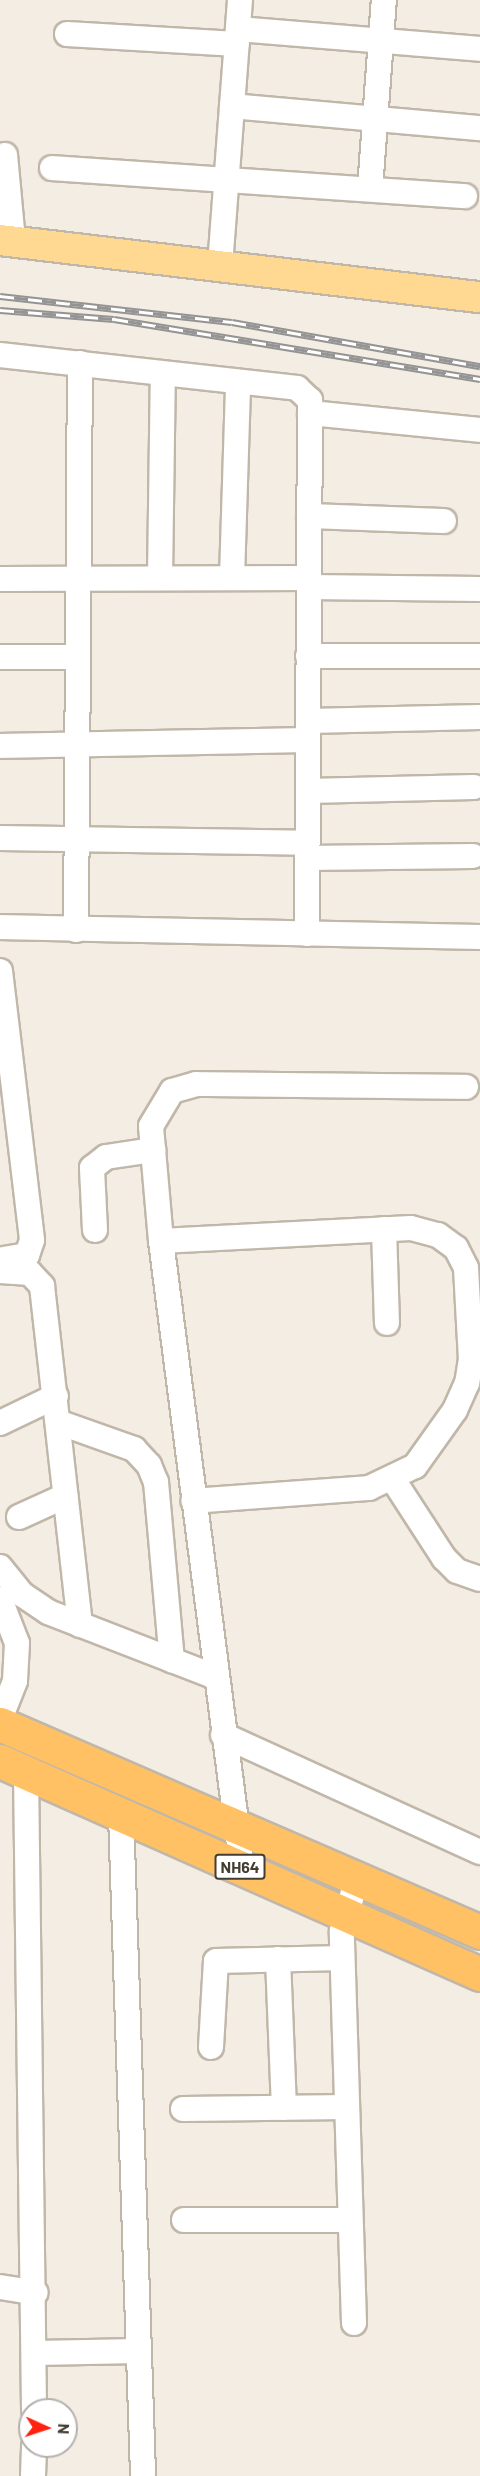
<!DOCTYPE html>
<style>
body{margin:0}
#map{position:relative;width:480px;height:2476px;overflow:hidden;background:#f3ede4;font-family:Barlow,sans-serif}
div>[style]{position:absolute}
.roads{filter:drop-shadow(2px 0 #c1b7a9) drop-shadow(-2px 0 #c1b7a9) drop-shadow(0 2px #c1b7a9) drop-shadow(0 -2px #c1b7a9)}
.minor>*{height:24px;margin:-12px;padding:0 12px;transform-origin:12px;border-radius:12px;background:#fff}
.major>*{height:30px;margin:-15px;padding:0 15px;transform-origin:15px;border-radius:15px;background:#ffd891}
.highway>*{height:33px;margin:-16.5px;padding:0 16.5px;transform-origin:16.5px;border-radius:16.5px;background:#ffc163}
.rail>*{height:7px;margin-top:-3.5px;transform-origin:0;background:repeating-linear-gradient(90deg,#fff 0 14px,#949494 0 28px);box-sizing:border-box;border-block:2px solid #949494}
span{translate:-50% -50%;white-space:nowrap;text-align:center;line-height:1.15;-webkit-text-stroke:4.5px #fff;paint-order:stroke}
.shield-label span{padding:2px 4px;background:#fff;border:2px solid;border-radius:4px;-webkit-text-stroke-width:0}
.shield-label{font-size:16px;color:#453d34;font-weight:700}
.north{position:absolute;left:18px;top:2398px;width:60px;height:60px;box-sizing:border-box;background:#fff;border:2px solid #b5b1ae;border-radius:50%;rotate:93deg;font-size:16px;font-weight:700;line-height:24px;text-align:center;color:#453d34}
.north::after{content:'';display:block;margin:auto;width:21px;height:27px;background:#ff230f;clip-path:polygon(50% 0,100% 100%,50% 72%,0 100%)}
</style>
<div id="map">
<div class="roads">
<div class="minor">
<div style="left:238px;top:29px;width:243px;rotate:4.7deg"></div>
<div style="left:67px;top:34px;width:170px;rotate:3.4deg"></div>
<div style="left:232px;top:106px;width:249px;rotate:5.1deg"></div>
<div style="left:5px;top:155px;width:86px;rotate:84.7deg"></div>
<div style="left:52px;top:168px;width:414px;rotate:3.9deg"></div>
<div style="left:370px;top:189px;width:190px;rotate:-85.8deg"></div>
<div style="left:220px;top:266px;width:267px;rotate:-85.7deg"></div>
<div style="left:0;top:355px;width:299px;rotate:6.3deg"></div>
<div style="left:297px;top:388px;width:18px;rotate:43deg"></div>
<div style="left:310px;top:400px;width:534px;rotate:90.32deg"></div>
<div style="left:310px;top:413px;width:171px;rotate:5.7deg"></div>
<div style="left:309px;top:516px;width:135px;rotate:2.1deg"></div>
<div style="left:160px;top:578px;width:203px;rotate:-89.2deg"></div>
<div style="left:232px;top:578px;width:196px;rotate:-88.2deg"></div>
<div style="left:0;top:579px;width:309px;rotate:-0.2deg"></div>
<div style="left:309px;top:587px;width:171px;rotate:0.7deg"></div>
<div style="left:308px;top:656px;width:172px"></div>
<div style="left:0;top:657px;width:76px"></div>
<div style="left:308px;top:721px;width:172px;rotate:-1.3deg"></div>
<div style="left:0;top:746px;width:308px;rotate:-1.1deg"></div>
<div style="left:308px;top:791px;width:166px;rotate:-1.4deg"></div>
<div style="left:0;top:838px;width:307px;rotate:0.9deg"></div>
<div style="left:307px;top:858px;width:166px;rotate:-0.7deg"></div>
<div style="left:0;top:927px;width:480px;rotate:1.2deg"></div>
<div style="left:76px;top:930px;width:567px;rotate:-89.6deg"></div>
<div style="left:0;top:971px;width:271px;rotate:83.2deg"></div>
<div style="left:32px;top:1240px;width:16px;rotate:108deg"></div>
<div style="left:27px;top:1255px;width:27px;rotate:170deg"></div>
<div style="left:384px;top:1229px;width:94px;rotate:88.2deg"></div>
<div style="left:95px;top:1230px;width:62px;rotate:-92.8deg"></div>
<div style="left:92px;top:1168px;width:18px;rotate:-38deg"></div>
<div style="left:106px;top:1157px;width:48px;rotate:-8.5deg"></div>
<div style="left:161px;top:1241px;width:250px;rotate:-3deg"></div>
<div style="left:411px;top:1228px;width:28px;rotate:15deg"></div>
<div style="left:438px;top:1235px;width:22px;rotate:36deg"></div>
<div style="left:456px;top:1248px;width:22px;rotate:63deg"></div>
<div style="left:466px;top:1268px;width:91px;rotate:86.9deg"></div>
<div style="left:471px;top:1359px;width:24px;rotate:99deg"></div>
<div style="left:467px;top:1383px;width:30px;rotate:114deg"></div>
<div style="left:455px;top:1410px;width:69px;rotate:125.5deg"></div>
<div style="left:415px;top:1466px;width:51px;rotate:154.4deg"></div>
<div style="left:369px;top:1488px;width:176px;rotate:175.8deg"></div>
<div style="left:0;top:1271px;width:30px;rotate:4deg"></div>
<div style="left:30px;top:1273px;width:18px;rotate:47deg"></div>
<div style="left:42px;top:1286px;width:341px;rotate:83.6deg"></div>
<div style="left:58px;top:1422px;width:81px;rotate:19.6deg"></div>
<div style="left:134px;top:1449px;width:22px;rotate:47deg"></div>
<div style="left:149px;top:1465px;width:18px;rotate:68deg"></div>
<div style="left:156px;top:1482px;width:179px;rotate:84.9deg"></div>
<div style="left:0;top:1423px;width:62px;rotate:-25.7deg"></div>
<div style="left:394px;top:1481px;width:92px;rotate:57deg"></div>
<div style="left:444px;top:1558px;width:18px;rotate:45deg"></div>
<div style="left:457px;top:1571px;width:24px;rotate:19deg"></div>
<div style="left:19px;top:1517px;width:51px;rotate:-24.5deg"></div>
<div style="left:0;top:1567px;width:36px;rotate:51deg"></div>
<div style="left:23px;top:1595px;width:30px;rotate:34deg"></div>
<div style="left:48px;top:1612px;width:180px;rotate:21.2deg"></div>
<div style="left:0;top:1599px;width:47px;rotate:68.9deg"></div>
<div style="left:17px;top:1643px;width:38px;rotate:93deg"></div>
<div style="left:15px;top:1681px;width:41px;rotate:111.5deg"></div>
<div style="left:223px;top:1735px;width:282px;rotate:24.5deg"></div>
<div style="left:26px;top:1772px;width:638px;rotate:89.28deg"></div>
<div style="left:121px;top:1814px;width:661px;rotate:88.09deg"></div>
<div style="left:242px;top:1868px;width:632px;rotate:-97.36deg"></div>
<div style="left:161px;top:1241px;width:115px;rotate:-95deg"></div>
<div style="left:151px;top:1126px;width:41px;rotate:-59deg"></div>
<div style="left:172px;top:1091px;width:25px;rotate:-16deg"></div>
<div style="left:196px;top:1084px;width:270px;rotate:0.6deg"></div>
<div style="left:278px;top:1959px;width:149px;rotate:87.7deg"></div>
<div style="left:211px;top:2047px;width:86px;rotate:-86.7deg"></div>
<div style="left:216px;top:1961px;width:126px;rotate:-1.4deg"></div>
<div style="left:183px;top:2109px;width:164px;rotate:-0.7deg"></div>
<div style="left:184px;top:2220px;width:166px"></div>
<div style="left:0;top:2287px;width:36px;rotate:9deg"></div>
<div style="left:354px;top:2323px;width:392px;rotate:-91.8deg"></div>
<div style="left:342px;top:1931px;width:55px;rotate:-74.2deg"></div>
<div style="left:35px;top:2353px;width:104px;rotate:-1.1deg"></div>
<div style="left:33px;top:2476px;width:30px;rotate:-88deg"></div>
</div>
<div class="major">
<div style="left:0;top:240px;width:483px;rotate:6.8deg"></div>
</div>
<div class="highway">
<div style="left:0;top:1724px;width:523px;rotate:23.43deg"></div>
<div style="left:0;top:1761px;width:525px;rotate:23.93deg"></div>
</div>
</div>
<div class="rail">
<div style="left:0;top:296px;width:233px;rotate:6.4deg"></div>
<div style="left:232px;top:322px;width:252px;rotate:10.1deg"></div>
<div style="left:0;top:310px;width:114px;rotate:4.5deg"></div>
<div style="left:114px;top:319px;width:371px;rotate:9.3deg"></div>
</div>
<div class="shield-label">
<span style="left:240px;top:1867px">NH64</span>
</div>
<div class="north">N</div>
</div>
